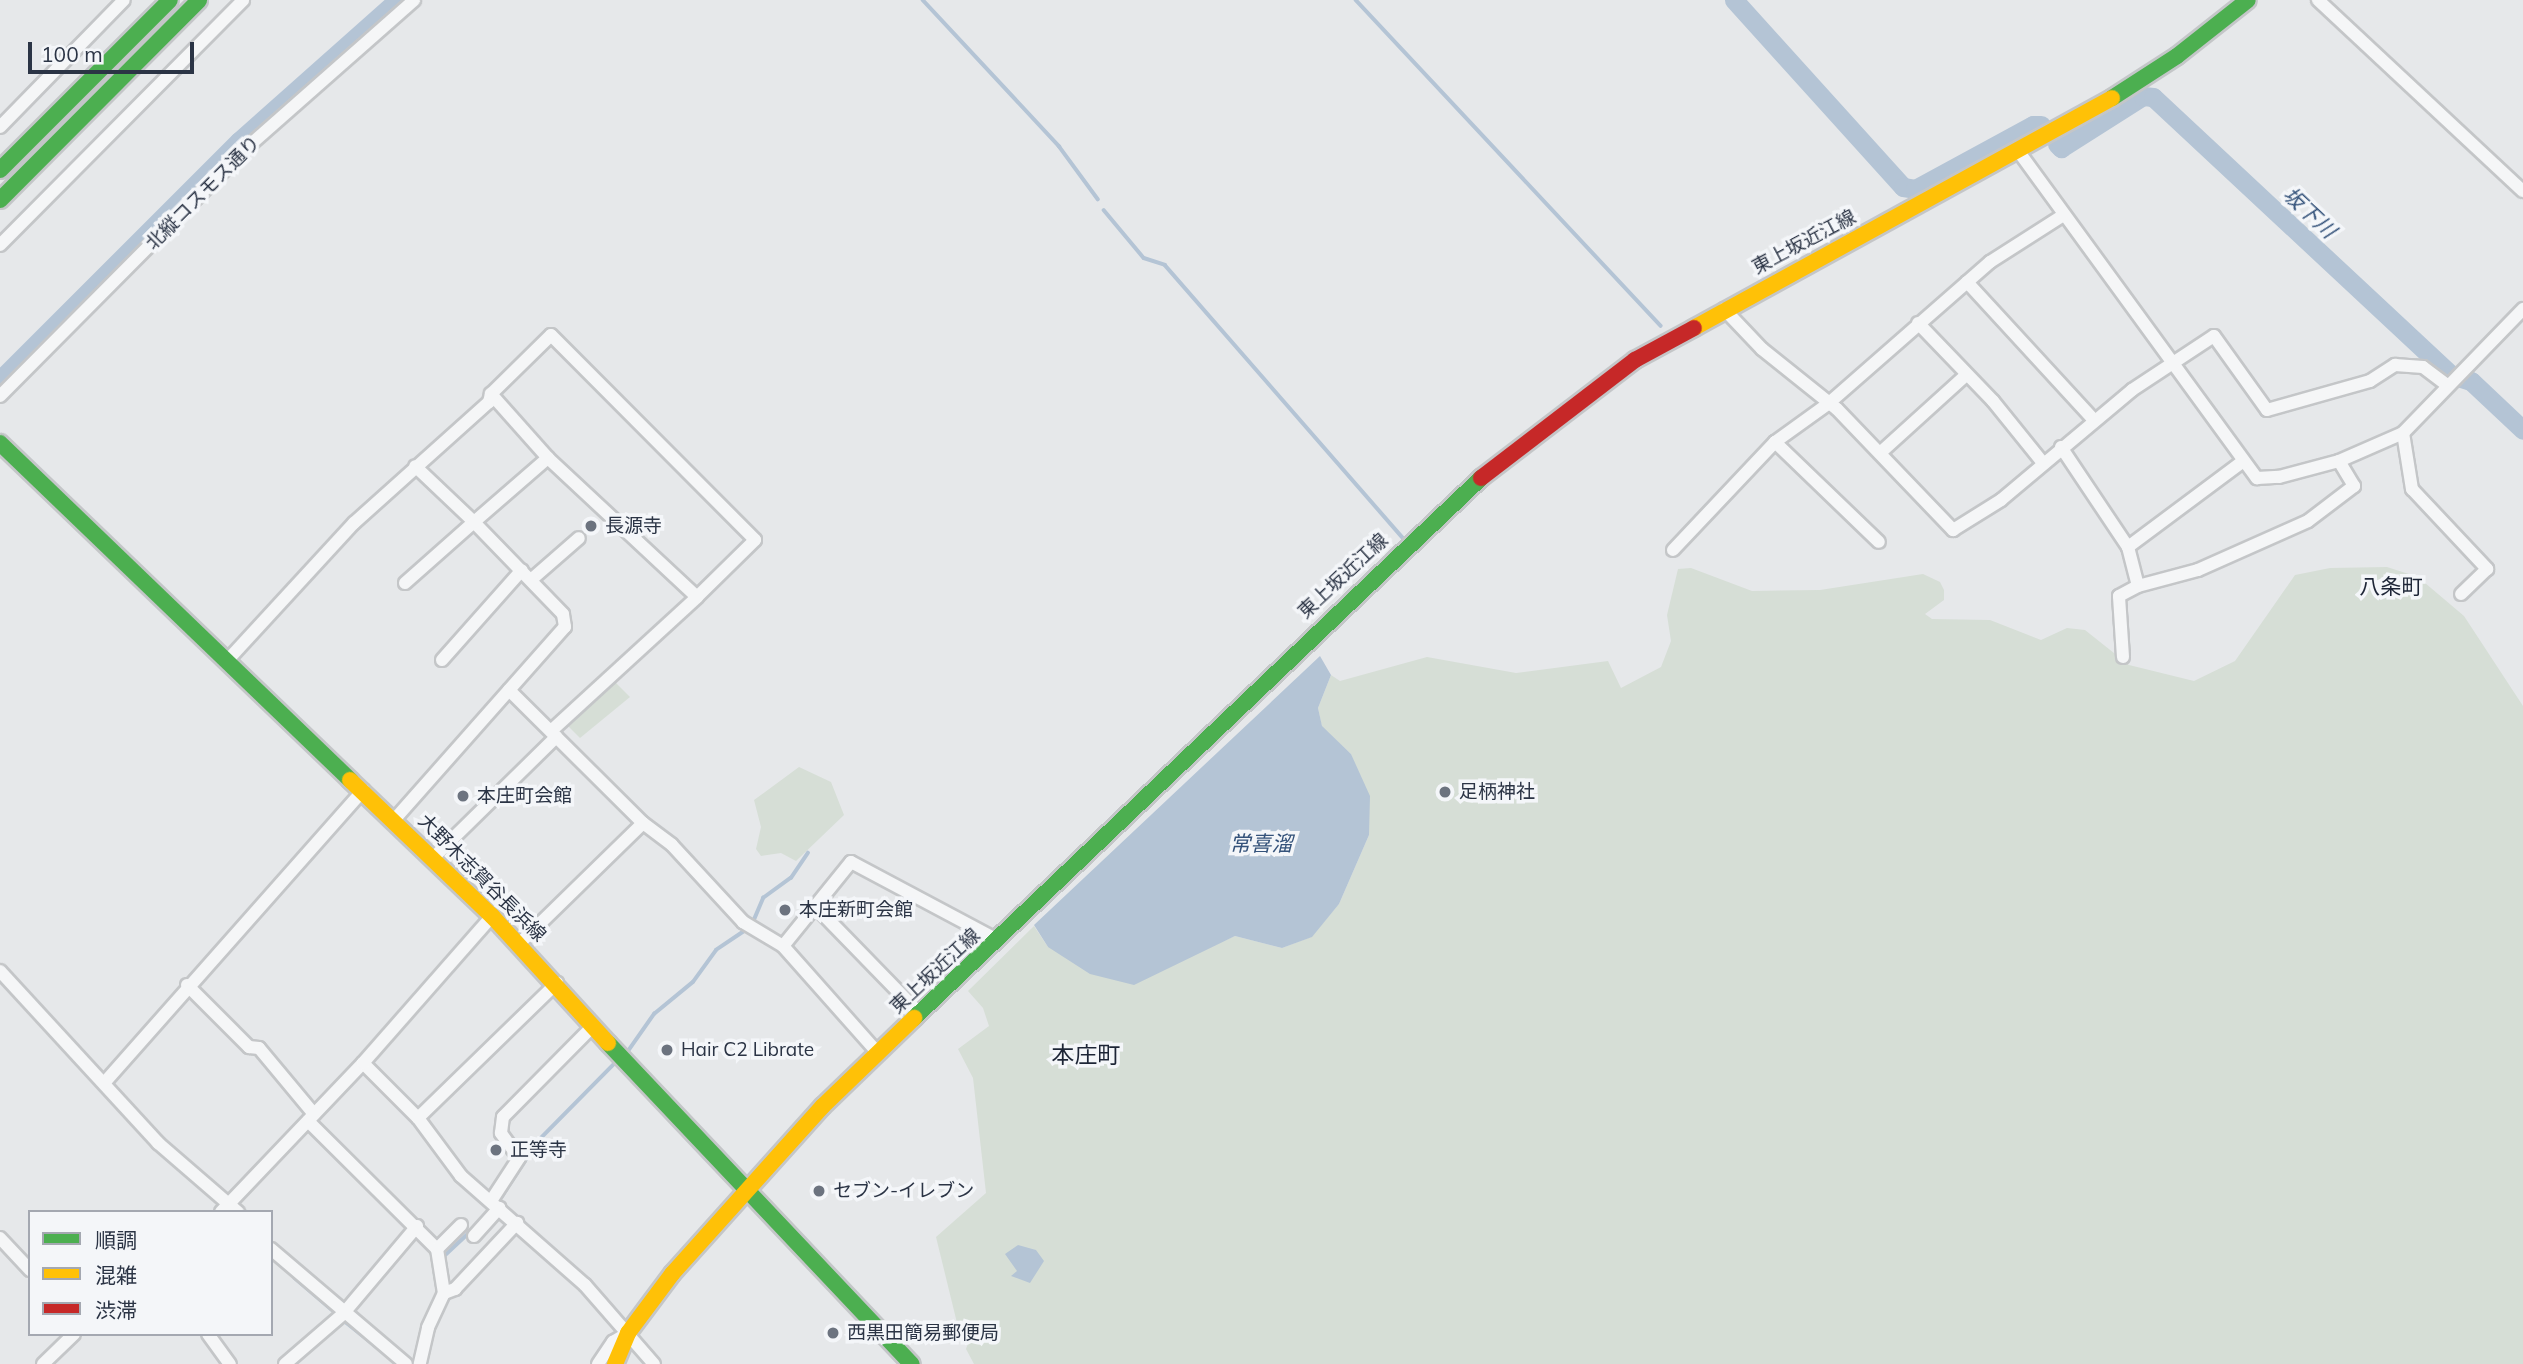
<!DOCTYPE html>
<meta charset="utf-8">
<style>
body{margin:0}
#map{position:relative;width:2523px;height:1364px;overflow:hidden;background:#e6e8ea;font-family:Mulish,"Noto Sans JP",sans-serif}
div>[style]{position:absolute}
.green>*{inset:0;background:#d6ded6}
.water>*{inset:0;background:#b4c4d5}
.stream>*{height:3.5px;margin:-1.75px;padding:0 1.75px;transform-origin:1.75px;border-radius:1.75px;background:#b4c4d5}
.river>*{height:19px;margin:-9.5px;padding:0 9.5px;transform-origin:9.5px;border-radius:9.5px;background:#b4c4d5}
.roads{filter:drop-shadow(2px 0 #c4c6c8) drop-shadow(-2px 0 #c4c6c8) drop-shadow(0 2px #c4c6c8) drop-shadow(0 -2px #c4c6c8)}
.street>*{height:12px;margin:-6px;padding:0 6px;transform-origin:6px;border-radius:6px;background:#f5f6f7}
.fast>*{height:16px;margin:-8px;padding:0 8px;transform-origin:8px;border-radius:8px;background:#4caf50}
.slow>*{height:16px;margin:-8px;padding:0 8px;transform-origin:8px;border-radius:8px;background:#ffc107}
.jam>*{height:16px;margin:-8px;padding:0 8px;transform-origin:8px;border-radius:8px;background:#c62828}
.dots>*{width:19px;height:19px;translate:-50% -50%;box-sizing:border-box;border:4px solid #f4f6f9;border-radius:50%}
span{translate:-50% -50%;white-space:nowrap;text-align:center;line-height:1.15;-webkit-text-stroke:7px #f4f6f9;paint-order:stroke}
.street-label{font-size:19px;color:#2b3445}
.poi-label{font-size:19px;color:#2b3445}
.left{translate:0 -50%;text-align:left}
.water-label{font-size:21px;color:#34527a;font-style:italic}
.neighbourhood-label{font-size:21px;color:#1d2536}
.quarter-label{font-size:23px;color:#1d2536}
.legend{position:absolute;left:28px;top:1210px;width:245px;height:126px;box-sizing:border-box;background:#f4f6f9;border:2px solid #a4a8b1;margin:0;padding:9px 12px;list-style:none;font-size:21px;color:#2b3445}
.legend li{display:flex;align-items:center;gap:14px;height:35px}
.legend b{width:35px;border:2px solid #a4a8b1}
.scale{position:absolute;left:28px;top:42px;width:166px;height:32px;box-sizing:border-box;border:4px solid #2b3445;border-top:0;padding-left:9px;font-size:21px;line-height:24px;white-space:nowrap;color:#2b3445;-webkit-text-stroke:5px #f4f6f9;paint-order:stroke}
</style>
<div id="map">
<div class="green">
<div style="clip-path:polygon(2387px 567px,2418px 577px,2464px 616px,2523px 706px,2523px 1364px,974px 1364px,966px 1349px,970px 1338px,958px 1327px,936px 1237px,986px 1193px,973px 1078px,958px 1049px,989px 1026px,983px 1008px,968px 991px,1034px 926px,1048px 947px,1210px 947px,1235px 936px,1282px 948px,1311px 937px,1339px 904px,1369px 835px,1351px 754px,1322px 727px,1318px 708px,1331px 675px,1340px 681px,1427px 657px,1516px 673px,1608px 661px,1621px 688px,1661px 667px,1671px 641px,1667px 615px,1678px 569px,1691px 568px,1752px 591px,1820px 590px,1923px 574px,1940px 582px,1944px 590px,1944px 600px,1925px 614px,1932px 619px,1990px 620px,2041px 640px,2067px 628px,2085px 630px,2129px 665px,2194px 681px,2235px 661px,2295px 575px,2330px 568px)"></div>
<div style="clip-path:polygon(613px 680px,630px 697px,580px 738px,566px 724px)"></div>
<div style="clip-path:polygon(799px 767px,831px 782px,844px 815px,796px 861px,781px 853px,761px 856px,756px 849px,761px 827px,754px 800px)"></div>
</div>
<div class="water">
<div style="clip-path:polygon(1320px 656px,1331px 675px,1318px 708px,1322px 726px,1351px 754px,1370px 796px,1369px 835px,1339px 904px,1312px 937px,1282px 948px,1235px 936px,1134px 985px,1090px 974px,1048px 947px,1034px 925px)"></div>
<div style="clip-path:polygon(1018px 1245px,1036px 1250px,1044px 1261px,1030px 1283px,1011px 1276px,1017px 1271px,1005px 1254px)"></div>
</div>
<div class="stream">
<div style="left:923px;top:0;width:200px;rotate:47deg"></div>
<div style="left:1059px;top:146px;width:66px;rotate:53.7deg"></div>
<div style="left:1356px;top:0;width:446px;rotate:46.9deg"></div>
<div style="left:1104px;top:210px;width:62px;rotate:50.2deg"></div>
<div style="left:1144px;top:258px;width:22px;rotate:18deg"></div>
<div style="left:1165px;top:265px;width:361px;rotate:48.9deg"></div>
<div style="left:753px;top:922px;width:26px;rotate:-67deg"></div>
<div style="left:763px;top:898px;width:34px;rotate:-36deg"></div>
<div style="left:791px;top:878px;width:30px;rotate:-56deg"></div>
<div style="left:626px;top:1054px;width:49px;rotate:-55deg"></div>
<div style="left:654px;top:1014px;width:50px;rotate:-39.4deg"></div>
<div style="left:693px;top:982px;width:39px;rotate:-54deg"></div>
<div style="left:716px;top:950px;width:37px;rotate:-34deg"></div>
<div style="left:497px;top:1204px;width:75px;rotate:-56.9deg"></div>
<div style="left:538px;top:1141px;width:112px;rotate:-45.4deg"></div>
<div style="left:442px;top:1258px;width:38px;rotate:-43deg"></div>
<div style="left:295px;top:1278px;width:55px;rotate:40.6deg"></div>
<div style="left:342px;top:1319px;width:45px;rotate:38.7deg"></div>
</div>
<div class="river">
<div style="left:1734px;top:0;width:252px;rotate:47.9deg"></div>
<div style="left:1903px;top:187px;width:12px;rotate:9deg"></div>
<div style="left:1915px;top:189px;width:134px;rotate:-28.5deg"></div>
<div style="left:2033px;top:125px;width:8px"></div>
<div style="left:2057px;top:144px;width:6px;rotate:45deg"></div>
<div style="left:2061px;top:148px;width:97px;rotate:-32.4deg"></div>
<div style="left:2143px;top:96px;width:10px;rotate:6deg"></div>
<div style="left:2153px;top:97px;width:408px;rotate:43deg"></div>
<div style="left:2451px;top:375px;width:21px;rotate:17deg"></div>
<div style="left:2471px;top:381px;width:71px;rotate:43.3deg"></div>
<div style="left:0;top:380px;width:338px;rotate:-45deg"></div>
<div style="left:239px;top:141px;width:213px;rotate:-41.6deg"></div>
</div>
<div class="roads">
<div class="street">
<div style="left:2318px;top:0;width:280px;rotate:43deg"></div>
<div style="left:0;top:127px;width:177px;rotate:-45.7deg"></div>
<div style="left:2019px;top:152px;width:404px;rotate:53.9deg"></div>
<div style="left:2257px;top:478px;width:22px;rotate:-3deg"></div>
<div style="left:2279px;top:477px;width:62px;rotate:-14.9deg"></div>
<div style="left:2339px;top:461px;width:70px;rotate:-23.6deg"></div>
<div style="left:2403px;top:433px;width:173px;rotate:-45.9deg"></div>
<div style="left:0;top:245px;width:345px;rotate:-45.2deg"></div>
<div style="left:1967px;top:282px;width:188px;rotate:47.4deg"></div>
<div style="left:1724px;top:309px;width:55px;rotate:46.5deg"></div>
<div style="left:1762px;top:349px;width:96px;rotate:38.7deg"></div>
<div style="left:1837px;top:409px;width:168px;rotate:46.2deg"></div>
<div style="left:1953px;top:530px;width:57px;rotate:-32deg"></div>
<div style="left:2001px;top:500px;width:171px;rotate:-40deg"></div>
<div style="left:2132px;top:390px;width:98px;rotate:-33.4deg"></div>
<div style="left:2214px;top:336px;width:91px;rotate:54.4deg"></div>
<div style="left:2267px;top:410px;width:107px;rotate:-15.7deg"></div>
<div style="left:2370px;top:381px;width:30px;rotate:-33deg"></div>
<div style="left:2395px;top:365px;width:28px;rotate:4deg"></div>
<div style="left:2423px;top:367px;width:31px;rotate:37deg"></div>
<div style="left:1918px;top:323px;width:108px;rotate:46.1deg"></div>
<div style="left:1993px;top:401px;width:80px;rotate:51.1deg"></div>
<div style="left:0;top:396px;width:345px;rotate:-45.2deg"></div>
<div style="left:243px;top:151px;width:228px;rotate:-41.4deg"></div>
<div style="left:2403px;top:433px;width:57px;rotate:80.9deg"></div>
<div style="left:2412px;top:489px;width:110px;rotate:46.8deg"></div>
<div style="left:2487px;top:569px;width:36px;rotate:136deg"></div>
<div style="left:1775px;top:442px;width:144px;rotate:43.9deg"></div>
<div style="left:2061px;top:447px;width:120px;rotate:56.2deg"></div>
<div style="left:2128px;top:547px;width:40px;rotate:75.6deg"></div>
<div style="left:1880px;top:453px;width:116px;rotate:-42.2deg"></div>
<div style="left:2128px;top:547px;width:142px;rotate:-36.7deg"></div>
<div style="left:1673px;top:550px;width:149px;rotate:-46.6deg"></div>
<div style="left:1775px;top:442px;width:67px;rotate:-35.8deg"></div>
<div style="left:1829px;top:403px;width:214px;rotate:-41.2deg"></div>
<div style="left:1990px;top:262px;width:85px;rotate:-32.6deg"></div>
<div style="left:532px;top:579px;width:62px;rotate:-41.1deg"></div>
<div style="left:405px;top:583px;width:92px;rotate:-41.5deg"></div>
<div style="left:474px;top:522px;width:81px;rotate:-136.5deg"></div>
<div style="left:2123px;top:657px;width:61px;rotate:-93.8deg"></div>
<div style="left:2119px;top:596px;width:21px;rotate:-28deg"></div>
<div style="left:2138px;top:586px;width:62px;rotate:-14.9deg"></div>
<div style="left:2198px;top:570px;width:120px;rotate:-24deg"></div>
<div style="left:2308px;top:521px;width:58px;rotate:-37.3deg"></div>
<div style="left:2354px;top:486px;width:29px;rotate:-121deg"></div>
<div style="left:442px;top:660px;width:120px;rotate:-48.4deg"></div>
<div style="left:226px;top:662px;width:189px;rotate:-47.4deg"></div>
<div style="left:354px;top:523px;width:181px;rotate:-41.9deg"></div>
<div style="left:489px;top:402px;width:8px;rotate:-76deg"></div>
<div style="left:491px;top:394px;width:84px;rotate:-44.5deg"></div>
<div style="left:551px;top:335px;width:289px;rotate:45.1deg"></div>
<div style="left:755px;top:540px;width:81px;rotate:135.5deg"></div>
<div style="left:697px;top:597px;width:204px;rotate:-137deg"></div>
<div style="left:548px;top:458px;width:86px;rotate:-131.7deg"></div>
<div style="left:509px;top:690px;width:189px;rotate:44.8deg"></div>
<div style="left:643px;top:823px;width:36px;rotate:37deg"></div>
<div style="left:672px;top:845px;width:105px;rotate:47.3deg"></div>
<div style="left:743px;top:922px;width:47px;rotate:31deg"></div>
<div style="left:783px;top:946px;width:143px;rotate:48.4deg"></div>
<div style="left:551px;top:731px;width:198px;rotate:-42.5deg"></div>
<div style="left:394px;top:820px;width:258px;rotate:-48.5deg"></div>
<div style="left:565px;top:627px;width:13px;rotate:-99deg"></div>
<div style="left:563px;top:614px;width:128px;rotate:-134.1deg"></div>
<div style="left:474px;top:522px;width:98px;rotate:-40.9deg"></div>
<div style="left:433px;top:858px;width:173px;rotate:-44.5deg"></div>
<div style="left:815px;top:906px;width:151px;rotate:45.8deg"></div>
<div style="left:519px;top:944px;width:173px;rotate:-44.3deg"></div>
<div style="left:783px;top:946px;width:108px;rotate:-51deg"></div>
<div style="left:851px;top:862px;width:166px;rotate:28deg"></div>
<div style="left:0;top:971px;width:234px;rotate:47.4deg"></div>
<div style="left:158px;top:1143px;width:106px;rotate:40.8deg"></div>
<div style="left:187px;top:985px;width:88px;rotate:45deg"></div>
<div style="left:249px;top:1047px;width:10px;rotate:6deg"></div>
<div style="left:259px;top:1048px;width:86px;rotate:50.2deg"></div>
<div style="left:363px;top:1063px;width:78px;rotate:45deg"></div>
<div style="left:418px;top:1118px;width:72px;rotate:53.4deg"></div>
<div style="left:461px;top:1176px;width:165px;rotate:41.3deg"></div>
<div style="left:585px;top:1285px;width:105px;rotate:48.9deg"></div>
<div style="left:105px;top:1082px;width:390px;rotate:-48.5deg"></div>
<div style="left:418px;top:1118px;width:194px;rotate:-44.2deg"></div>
<div style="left:308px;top:1121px;width:182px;rotate:44.8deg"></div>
<div style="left:437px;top:1249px;width:45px;rotate:81deg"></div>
<div style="left:444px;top:1293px;width:38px;rotate:115deg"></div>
<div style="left:428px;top:1328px;width:37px;rotate:103deg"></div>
<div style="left:491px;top:1201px;width:51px;rotate:-56.9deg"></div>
<div style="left:519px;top:1158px;width:31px;rotate:-126deg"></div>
<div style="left:501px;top:1133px;width:16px;rotate:-83deg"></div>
<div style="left:503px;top:1117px;width:129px;rotate:-45.3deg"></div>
<div style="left:221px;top:1212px;width:206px;rotate:-46.4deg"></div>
<div style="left:363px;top:1063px;width:196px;rotate:-48.7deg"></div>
<div style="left:474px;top:1236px;width:38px;rotate:-48deg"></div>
<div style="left:0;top:1238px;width:44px;rotate:46.8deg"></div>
<div style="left:271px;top:1249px;width:177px;rotate:40.4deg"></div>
<div style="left:437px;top:1249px;width:34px;rotate:-45deg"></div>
<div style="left:444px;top:1293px;width:12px;rotate:-20deg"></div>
<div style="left:455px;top:1289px;width:91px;rotate:-46.8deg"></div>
<div style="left:208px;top:1334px;width:37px;rotate:54deg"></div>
<div style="left:43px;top:1364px;width:43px;rotate:-44.1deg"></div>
<div style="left:285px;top:1364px;width:77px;rotate:-40.8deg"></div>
<div style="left:343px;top:1314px;width:115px;rotate:-49.9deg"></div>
<div style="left:598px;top:1364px;width:27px;rotate:-56deg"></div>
<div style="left:613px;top:1342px;width:17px;rotate:-31deg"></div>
</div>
<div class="fast">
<div style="left:2112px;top:98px;width:77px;rotate:-32.9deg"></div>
<div style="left:2177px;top:56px;width:90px;rotate:-38.3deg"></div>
<div style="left:0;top:170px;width:240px;rotate:-45deg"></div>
<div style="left:0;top:200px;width:282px;rotate:-45.1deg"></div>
<div style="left:0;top:443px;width:486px;rotate:43.9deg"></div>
<div style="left:914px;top:1018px;width:783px;rotate:-43.6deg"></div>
<div style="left:608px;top:1043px;width:442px;rotate:46.6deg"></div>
</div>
<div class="slow">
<div style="left:1694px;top:328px;width:477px;rotate:-28.8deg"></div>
<div style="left:350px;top:780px;width:197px;rotate:43.8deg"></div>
<div style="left:492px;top:916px;width:172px;rotate:47.6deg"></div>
<div style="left:615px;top:1364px;width:34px;rotate:-67deg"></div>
<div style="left:628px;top:1333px;width:74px;rotate:-53.3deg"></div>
<div style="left:672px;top:1274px;width:226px;rotate:-48.1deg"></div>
<div style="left:823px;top:1106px;width:127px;rotate:-44deg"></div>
</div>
<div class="jam">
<div style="left:1481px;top:478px;width:194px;rotate:-37.5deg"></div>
<div style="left:1635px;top:360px;width:67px;rotate:-28.5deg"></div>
</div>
</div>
<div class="dots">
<div style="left:591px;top:526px;background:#6c737f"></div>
<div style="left:1445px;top:792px;background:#6c737f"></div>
<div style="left:463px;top:796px;background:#6c737f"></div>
<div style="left:785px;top:910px;background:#6c737f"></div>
<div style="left:667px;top:1050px;background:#6c737f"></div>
<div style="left:496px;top:1150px;background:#6c737f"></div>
<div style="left:819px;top:1191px;background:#6c737f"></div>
<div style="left:833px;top:1333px;background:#6c737f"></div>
</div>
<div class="street-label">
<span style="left:203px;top:193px;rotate:-45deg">北縦コスモス通り</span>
<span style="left:1804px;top:242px;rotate:-28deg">東上坂近江線</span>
<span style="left:1343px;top:576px;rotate:-43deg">東上坂近江線</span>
<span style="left:482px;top:878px;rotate:45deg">大野木志賀谷長浜線</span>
<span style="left:935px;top:971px;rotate:-43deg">東上坂近江線</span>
</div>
<div class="poi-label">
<span class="left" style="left:605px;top:526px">長源寺</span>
<span class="left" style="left:1459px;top:792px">足柄神社</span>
<span class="left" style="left:477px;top:796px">本庄町会館</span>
<span class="left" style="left:799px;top:910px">本庄新町会館</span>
<span class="left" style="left:681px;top:1050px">Hair C2 Librate</span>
<span class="left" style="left:510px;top:1150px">正等寺</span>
<span class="left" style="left:833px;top:1191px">セブン-イレブン</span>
<span class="left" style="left:847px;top:1333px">西黒田簡易郵便局</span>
</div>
<div class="water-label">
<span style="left:2310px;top:212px;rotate:43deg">坂下川</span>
<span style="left:1261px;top:843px">常喜溜</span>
</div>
<div class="neighbourhood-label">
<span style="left:2391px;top:586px">八条町</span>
</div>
<div class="quarter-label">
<span style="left:1086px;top:1055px">本庄町</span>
</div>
<ul class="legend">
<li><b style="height:9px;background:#4caf50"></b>順調</li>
<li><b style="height:9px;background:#ffc107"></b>混雑</li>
<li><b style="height:9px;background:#c62828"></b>渋滞</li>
</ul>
<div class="scale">100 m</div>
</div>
